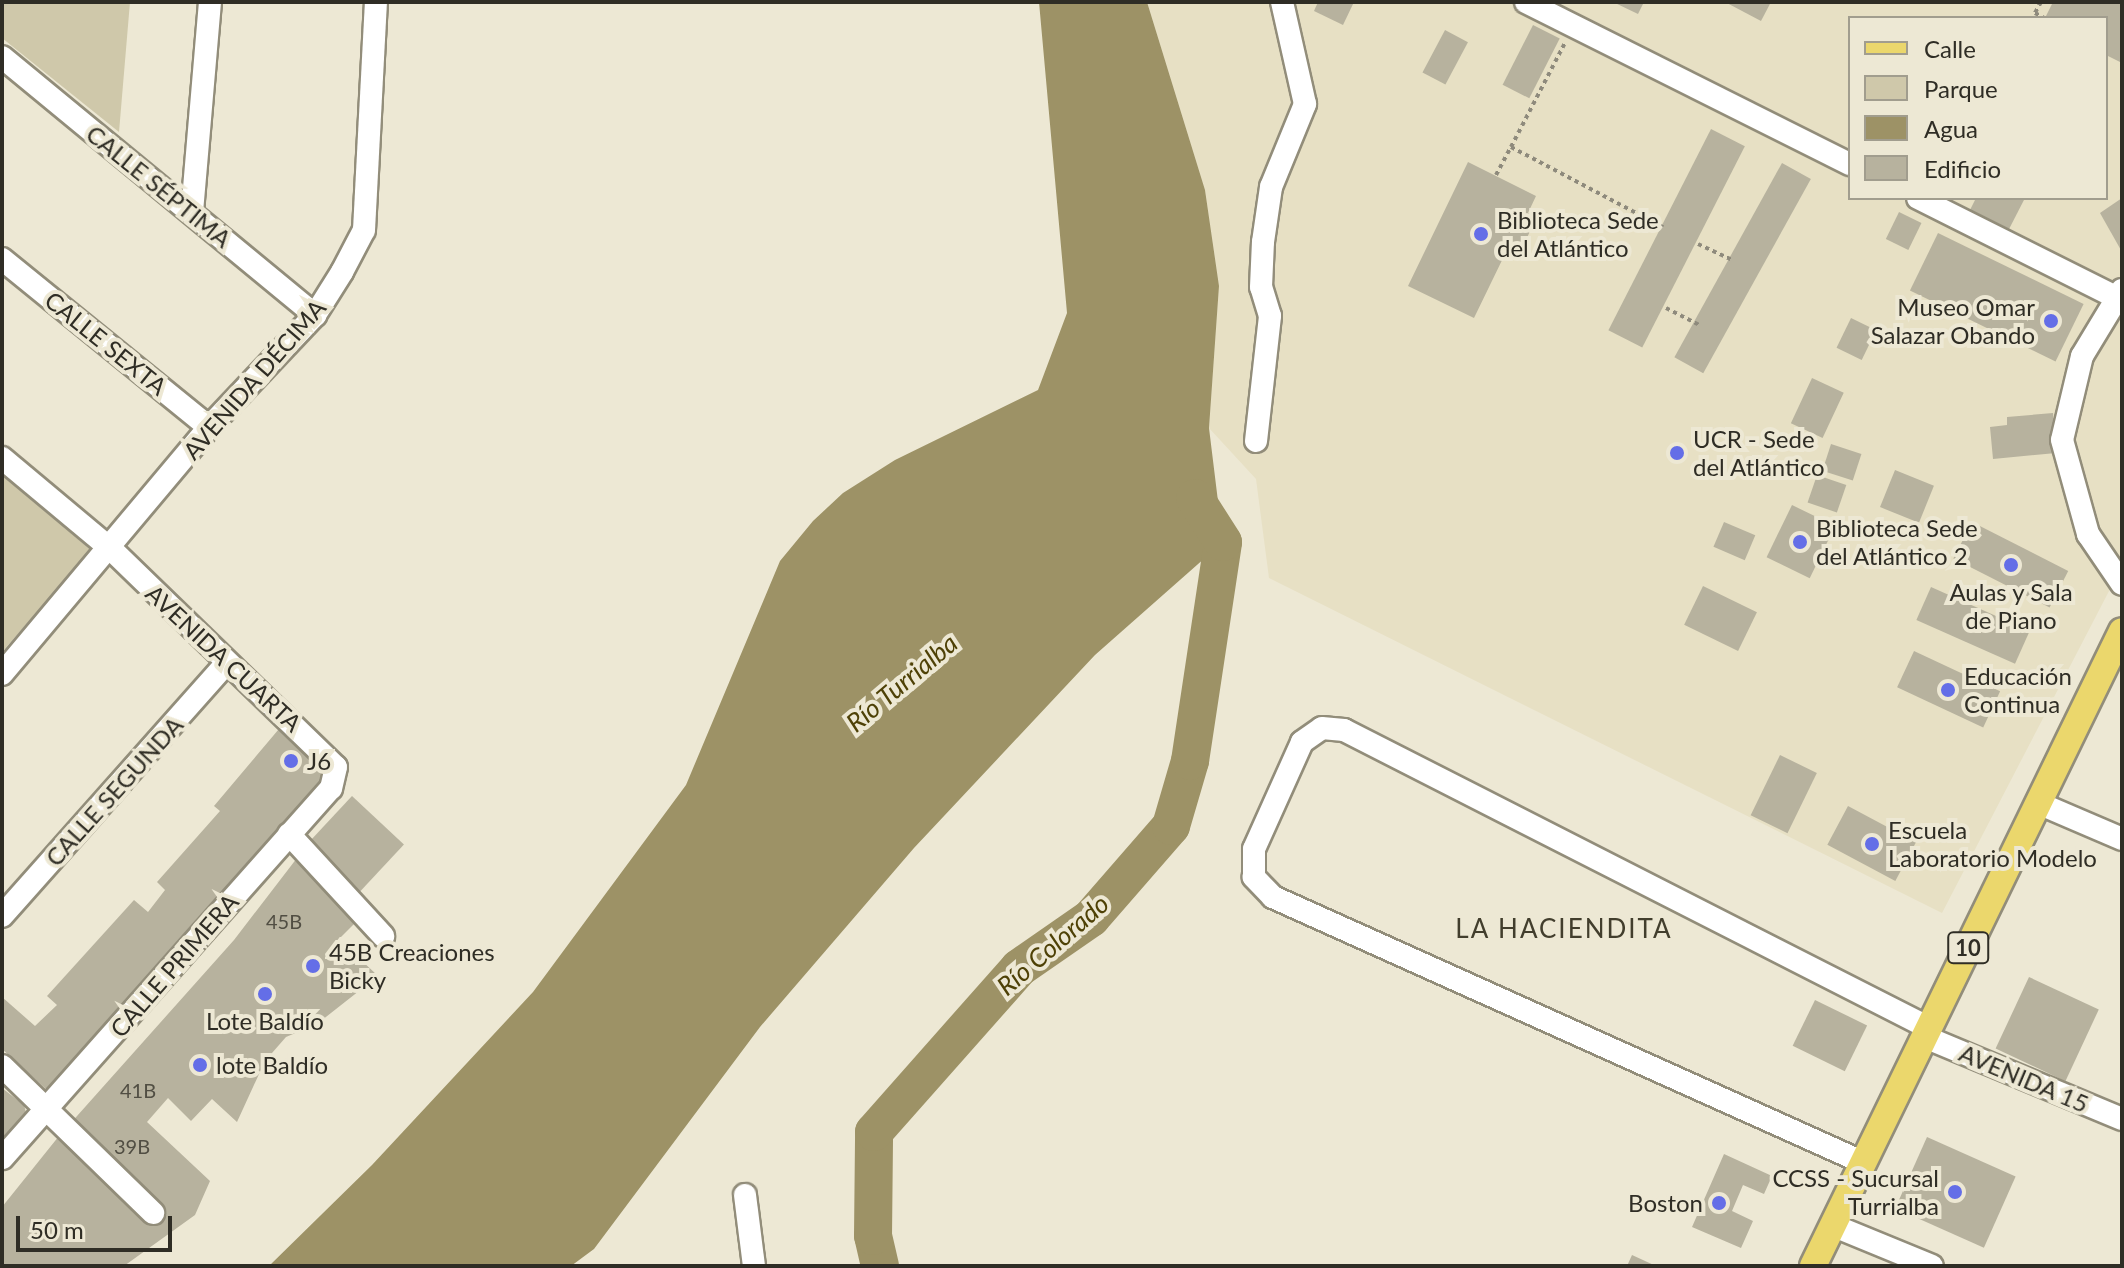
<!DOCTYPE html>
<meta charset="utf-8">
<style>
body{margin:0}
#map{position:relative;width:2124px;height:1268px;overflow:hidden;background:#ede8d4;font-family:Lato,sans-serif}
div>[style]{position:absolute}
.built>*{inset:0;background:#e7e0c4}
.green>*{inset:0;background:#cfc8aa}
.water>*{inset:0;background:#9d9266}
.river>*{height:38px;margin:-19px;padding:0 19px;transform-origin:19px;border-radius:19px;background:#9d9266}
.building>*{inset:0;background:#b7b29e;transform-origin:0 0}
.path>*{height:4px;margin-top:-2px;transform-origin:0;background:repeating-linear-gradient(90deg,#8e8a7c 0 4px,transparent 0 8px)}
.roads{filter:drop-shadow(2px 0 #928d7a) drop-shadow(-2px 0 #928d7a) drop-shadow(0 2px #928d7a) drop-shadow(0 -2px #928d7a)}
.minor>*{height:22px;margin:-11px;padding:0 11px;transform-origin:11px;border-radius:11px;background:#fff}
.major>*{height:26px;margin:-13px;padding:0 13px;transform-origin:13px;border-radius:13px;background:#ebd76c}
.dots>*{width:22px;height:22px;translate:-50% -50%;box-sizing:border-box;border:4px solid #ede8d4;border-radius:50%}
span{translate:-50% -50%;white-space:nowrap;text-align:center;line-height:1.15;-webkit-text-stroke:8px #ede8d4;paint-order:stroke}
.number-label{font-size:20px;color:#514e43}
.number-label span{-webkit-text-stroke-width:0}
.shield-label span{padding:2px 6px;background:#ede8d4;border:2px solid;border-radius:6px;-webkit-text-stroke-width:0}
.shield-label{font-size:22px;color:#2f2d25;font-weight:700}
.street-label{font-size:24px;color:#2f2d25}
.poi-label{font-size:24px;color:#2f2d25}
.left{translate:0 -50%;text-align:left}
.right{translate:-100% -50%;text-align:right}
.water-label{font-size:26px;color:#4e4106;font-style:italic}
.neighbourhood-label{font-size:26px;color:#423e2d;letter-spacing:2px}
.frame{position:absolute;inset:0;border:4px solid #2f2d25;pointer-events:none}
.legend{position:absolute;left:1848px;top:16px;width:260px;height:184px;box-sizing:border-box;background:#ede8d4;border:2px solid #a19d8e;margin:0;padding:10px 14px;list-style:none;font-size:24px;color:#2f2d25}
.legend li{display:flex;align-items:center;gap:16px;height:40px}
.legend b{width:40px;border:2px solid #a19d8e}
.scale{position:absolute;left:16px;top:1216px;width:156px;height:36px;box-sizing:border-box;border:4px solid #2f2d25;border-top:0;padding-left:10px;font-size:24px;line-height:28px;white-space:nowrap;color:#2f2d25;-webkit-text-stroke:6px #ede8d4;paint-order:stroke}
</style>
<div id="map">
<div class="built">
<div style="clip-path:polygon(evenodd,1147px 2px,2122px 2px,2122px 566px,1942px 913px,1269px 578px,1256px 479px,1209px 428px,1219px 286px,1205px 190px,1147px 2px,1850px 18px,2106px 18px,2106px 198px,1850px 198px,1850px 18px)"></div>
</div>
<div class="green">
<div style="clip-path:polygon(2px 2px,130px 2px,119px 132px,2px 38px)"></div>
<div style="clip-path:polygon(2px 474px,91px 550px,2px 652px)"></div>
</div>
<div class="water">
<div style="clip-path:polygon(1039px 2px,1147px 2px,1205px 190px,1219px 286px,1209px 428px,1223px 542px,1095px 655px,914px 848px,760px 1027px,594px 1249px,571px 1266px,269px 1266px,372px 1165px,533px 992px,686px 785px,780px 561px,813px 521px,843px 493px,895px 460px,1038px 390px,1067px 313px)"></div>
</div>
<div class="river">
<div style="left:880px;top:1266px;width:31px;rotate:-103deg"></div>
<div style="left:873px;top:1236px;width:104px;rotate:-89.4deg"></div>
<div style="left:874px;top:1132px;width:219px;rotate:-48.5deg"></div>
<div style="left:1019px;top:968px;width:88px;rotate:-34.8deg"></div>
<div style="left:1091px;top:918px;width:122px;rotate:-49deg"></div>
<div style="left:1171px;top:826px;width:68px;rotate:-73.7deg"></div>
<div style="left:1190px;top:761px;width:221px;rotate:-81.4deg"></div>
<div style="left:1223px;top:542px;width:52px;rotate:-122.5deg"></div>
</div>
<div class="building">
<div style="clip-path:polygon(1318px 2px,1354px 2px,1343px 25px,1314px 11px)"></div>
<div style="clip-path:polygon(1613px 2px,1644px 2px,1638px 14px)"></div>
<div style="clip-path:polygon(1725px 2px,1771px 2px,1761px 21px)"></div>
<div style="clip-path:polygon(2053px 2px,2122px 2px,2122px 63px,2106px 55px,2106px 18px,2045px 18px)"></div>
<div style="left:1533px;top:25px;width:30px;height:67px;rotate:27deg"></div>
<div style="left:1445px;top:30px;width:26px;height:48px;rotate:28deg"></div>
<div style="left:1711px;top:129px;width:38px;height:226px;rotate:27deg"></div>
<div style="clip-path:polygon(1468px 162px,1536px 196px,1528px 213px,1537px 217px,1517px 258px,1506px 252px,1474px 318px,1408px 286px)"></div>
<div style="left:1782px;top:163px;width:33px;height:222px;rotate:29deg"></div>
<div style="clip-path:polygon(1976px 198px,2025px 198px,2007px 233px,1968px 214px)"></div>
<div style="clip-path:polygon(2122px 198px,2122px 252px,2100px 213px)"></div>
<div style="left:1899px;top:212px;width:25px;height:30px;rotate:26deg"></div>
<div style="left:1938px;top:233px;width:162px;height:64px;rotate:26deg"></div>
<div style="left:1851px;top:318px;width:28px;height:33px;rotate:26deg"></div>
<div style="left:1812px;top:378px;width:35px;height:50px;rotate:25deg"></div>
<div style="clip-path:polygon(2053px 413px,2056px 453px,1993px 459px,1990px 427px,2007px 425px,2007px 417px)"></div>
<div style="left:1831px;top:444px;width:32px;height:28px;rotate:18deg"></div>
<div style="left:1895px;top:470px;width:42px;height:40px;rotate:22deg"></div>
<div style="left:1817px;top:475px;width:31px;height:29px;rotate:19deg"></div>
<div style="left:1792px;top:505px;width:48px;height:58px;rotate:26deg"></div>
<div style="left:1724px;top:522px;width:34px;height:27px;rotate:23deg"></div>
<div style="left:1972px;top:522px;width:108px;height:41px;rotate:27deg"></div>
<div style="left:1703px;top:586px;width:60px;height:43px;rotate:26deg"></div>
<div style="left:1931px;top:587px;width:108px;height:36px;rotate:24deg"></div>
<div style="left:1914px;top:651px;width:95px;height:40px;rotate:25deg"></div>
<div style="clip-path:polygon(284px 723px,328px 765px,327px 779px,61px 1083px,46px 1089px,2px 1049px,2px 997px,35px 1026px,57px 1005px,47px 996px,134px 900px,148px 912px,165px 890px,157px 882px,220px 811px,214px 806px)"></div>
<div style="left:1780px;top:755px;width:41px;height:67px;rotate:26deg"></div>
<div style="left:352px;top:796px;width:71px;height:67px;rotate:43deg"></div>
<div style="left:1848px;top:806px;width:77px;height:44px;rotate:28deg"></div>
<div style="clip-path:polygon(297px 858px,358px 920px,339px 939px,378px 976px,317px 1024px,286px 1037px,265px 1061px,237px 1122px,212px 1099px,191px 1121px,168px 1098px,147px 1122px,210px 1181px,195px 1215px,124px 1266px,2px 1266px,2px 1207px,59px 1136px,149px 1223px,164px 1214px,69px 1125px,234px 940px)"></div>
<div style="left:2029px;top:977px;width:77px;height:79px;rotate:25deg"></div>
<div style="left:1815px;top:1000px;width:58px;height:51px;rotate:26deg"></div>
<div style="clip-path:polygon(2px 1088px,24px 1105px,28px 1120px,2px 1154px)"></div>
<div style="left:1927px;top:1137px;width:97px;height:78px;rotate:24deg"></div>
<div style="clip-path:polygon(1724px 1154px,1772px 1176px,1764px 1194px,1743px 1185px,1732px 1211px,1753px 1221px,1741px 1248px,1692px 1227px)"></div>
<div style="clip-path:polygon(1632px 1255px,1656px 1266px,1627px 1266px)"></div>
</div>
<div class="path">
<div style="left:2041px;top:2px;width:13px;rotate:119deg"></div>
<div style="left:2035px;top:13px;width:10px;rotate:29deg"></div>
<div style="left:1511px;top:147px;width:117px;rotate:-62.6deg"></div>
<div style="left:1496px;top:175px;width:32px;rotate:-62deg"></div>
<div style="left:1511px;top:147px;width:172px;rotate:27.8deg"></div>
<div style="left:1698px;top:244px;width:38px;rotate:25deg"></div>
<div style="left:1666px;top:308px;width:38px;rotate:27deg"></div>
</div>
<div class="roads">
<div class="minor">
<div style="left:1526px;top:2px;width:362px;rotate:26.6deg"></div>
<div style="left:2px;top:57px;width:406px;rotate:39.5deg"></div>
<div style="left:1918px;top:198px;width:219px;rotate:26.6deg"></div>
<div style="left:192px;top:212px;width:211px;rotate:-85.1deg"></div>
<div style="left:2px;top:259px;width:267px;rotate:39.1deg"></div>
<div style="left:2122px;top:290px;width:77px;rotate:121.2deg"></div>
<div style="left:2082px;top:356px;width:86px;rotate:103.4deg"></div>
<div style="left:2062px;top:440px;width:98px;rotate:74.5deg"></div>
<div style="left:2088px;top:534px;width:60px;rotate:55.8deg"></div>
<div style="left:1256px;top:441px;width:126px;rotate:-83.6deg"></div>
<div style="left:1270px;top:316px;width:30px;rotate:-107deg"></div>
<div style="left:1261px;top:287px;width:45px;rotate:-87.5deg"></div>
<div style="left:1263px;top:242px;width:56px;rotate:-81.7deg"></div>
<div style="left:1271px;top:187px;width:90px;rotate:-67.7deg"></div>
<div style="left:1305px;top:104px;width:105px;rotate:-102.7deg"></div>
<div style="left:2px;top:458px;width:142px;rotate:39.9deg"></div>
<div style="left:111px;top:549px;width:313px;rotate:44.1deg"></div>
<div style="left:336px;top:767px;width:22px;rotate:103deg"></div>
<div style="left:331px;top:788px;width:495px;rotate:131.6deg"></div>
<div style="left:2px;top:674px;width:322px;rotate:-50deg"></div>
<div style="left:209px;top:427px;width:154px;rotate:-46.6deg"></div>
<div style="left:315px;top:315px;width:51px;rotate:-57.9deg"></div>
<div style="left:342px;top:272px;width:47px;rotate:-62.4deg"></div>
<div style="left:364px;top:230px;width:228px;rotate:-87deg"></div>
<div style="left:2038px;top:803px;width:91px;rotate:23.2deg"></div>
<div style="left:289px;top:834px;width:139px;rotate:47.3deg"></div>
<div style="left:2px;top:916px;width:336px;rotate:-48.4deg"></div>
<div style="left:1925px;top:1037px;width:213px;rotate:22.6deg"></div>
<div style="left:2px;top:1066px;width:211px;rotate:44.2deg"></div>
<div style="left:1862px;top:1162px;width:646px;rotate:-155.78deg"></div>
<div style="left:1273px;top:897px;width:28px;rotate:-134deg"></div>
<div style="left:1254px;top:877px;width:28px;rotate:-90deg"></div>
<div style="left:1254px;top:849px;width:117px;rotate:-65.8deg"></div>
<div style="left:1302px;top:742px;width:24px;rotate:-35deg"></div>
<div style="left:1322px;top:728px;width:22px;rotate:5deg"></div>
<div style="left:1344px;top:730px;width:657px;rotate:26.99deg"></div>
<div style="left:745px;top:1195px;width:72px;rotate:82.8deg"></div>
<div style="left:1832px;top:1225px;width:108px;rotate:22.3deg"></div>
</div>
<div class="major">
<div style="left:1813px;top:1266px;width:706px;rotate:-64.05deg"></div>
</div>
</div>
<div class="dots">
<div style="left:1481px;top:234px;background:#646ee7"></div>
<div style="left:2051px;top:321px;background:#646ee7"></div>
<div style="left:1677px;top:453px;background:#646ee7"></div>
<div style="left:1800px;top:542px;background:#646ee7"></div>
<div style="left:2011px;top:565px;background:#646ee7"></div>
<div style="left:1948px;top:690px;background:#646ee7"></div>
<div style="left:291px;top:761px;background:#646ee7"></div>
<div style="left:1872px;top:844px;background:#646ee7"></div>
<div style="left:313px;top:966px;background:#646ee7"></div>
<div style="left:265px;top:994px;background:#646ee7"></div>
<div style="left:200px;top:1065px;background:#646ee7"></div>
<div style="left:1955px;top:1192px;background:#646ee7"></div>
<div style="left:1719px;top:1203px;background:#646ee7"></div>
</div>
<div class="number-label">
<span style="left:284px;top:921px">45B</span>
<span style="left:138px;top:1090px">41B</span>
<span style="left:132px;top:1146px">39B</span>
</div>
<div class="shield-label">
<span style="left:1968px;top:948px">10</span>
</div>
<div class="street-label">
<span style="left:159px;top:186px;rotate:39deg">CALLE SÉPTIMA</span>
<span style="left:106px;top:343px;rotate:39deg">CALLE SEXTA</span>
<span style="left:254px;top:379px;rotate:-49deg">AVENIDA DÉCIMA</span>
<span style="left:224px;top:658px;rotate:43deg">AVENIDA CUARTA</span>
<span style="left:114px;top:791px;rotate:-48deg">CALLE SEGUNDA</span>
<span style="left:174px;top:965px;rotate:-49deg">CALLE PRIMERA</span>
<span style="left:2024px;top:1078px;rotate:23deg">AVENIDA 15</span>
</div>
<div class="poi-label">
<span class="left" style="left:1497px;top:234px">Biblioteca Sede<br>del Atlántico</span>
<span class="right" style="left:2035px;top:321px">Museo Omar<br>Salazar Obando</span>
<span class="left" style="left:1693px;top:453px">UCR - Sede<br>del Atlántico</span>
<span class="left" style="left:1816px;top:542px">Biblioteca Sede<br>del Atlántico 2</span>
<span style="left:2011px;top:606px">Aulas y Sala<br>de Piano</span>
<span class="left" style="left:1964px;top:690px">Educación<br>Continua</span>
<span class="left" style="left:307px;top:761px">J6</span>
<span class="left" style="left:1888px;top:844px">Escuela<br>Laboratorio Modelo</span>
<span class="left" style="left:329px;top:966px">45B Creaciones<br>Bicky</span>
<span style="left:265px;top:1021px">Lote Baldío</span>
<span class="left" style="left:216px;top:1065px">lote Baldío</span>
<span class="right" style="left:1939px;top:1192px">CCSS - Sucursal<br>Turrialba</span>
<span class="right" style="left:1703px;top:1203px">Boston</span>
</div>
<div class="water-label">
<span style="left:902px;top:683px;rotate:-40deg">Río Turrialba</span>
<span style="left:1053px;top:945px;rotate:-41deg">Río Colorado</span>
</div>
<div class="neighbourhood-label">
<span style="left:1564px;top:929px">LA HACIENDITA</span>
</div>
<div class="frame"></div>
<ul class="legend">
<li><b style="height:10px;background:#ebd76c"></b>Calle</li>
<li><b style="height:22px;background:#cfc8aa"></b>Parque</li>
<li><b style="height:22px;background:#9d9266"></b>Agua</li>
<li><b style="height:22px;background:#b7b29e"></b>Edificio</li>
</ul>
<div class="scale">50 m</div>
</div>
